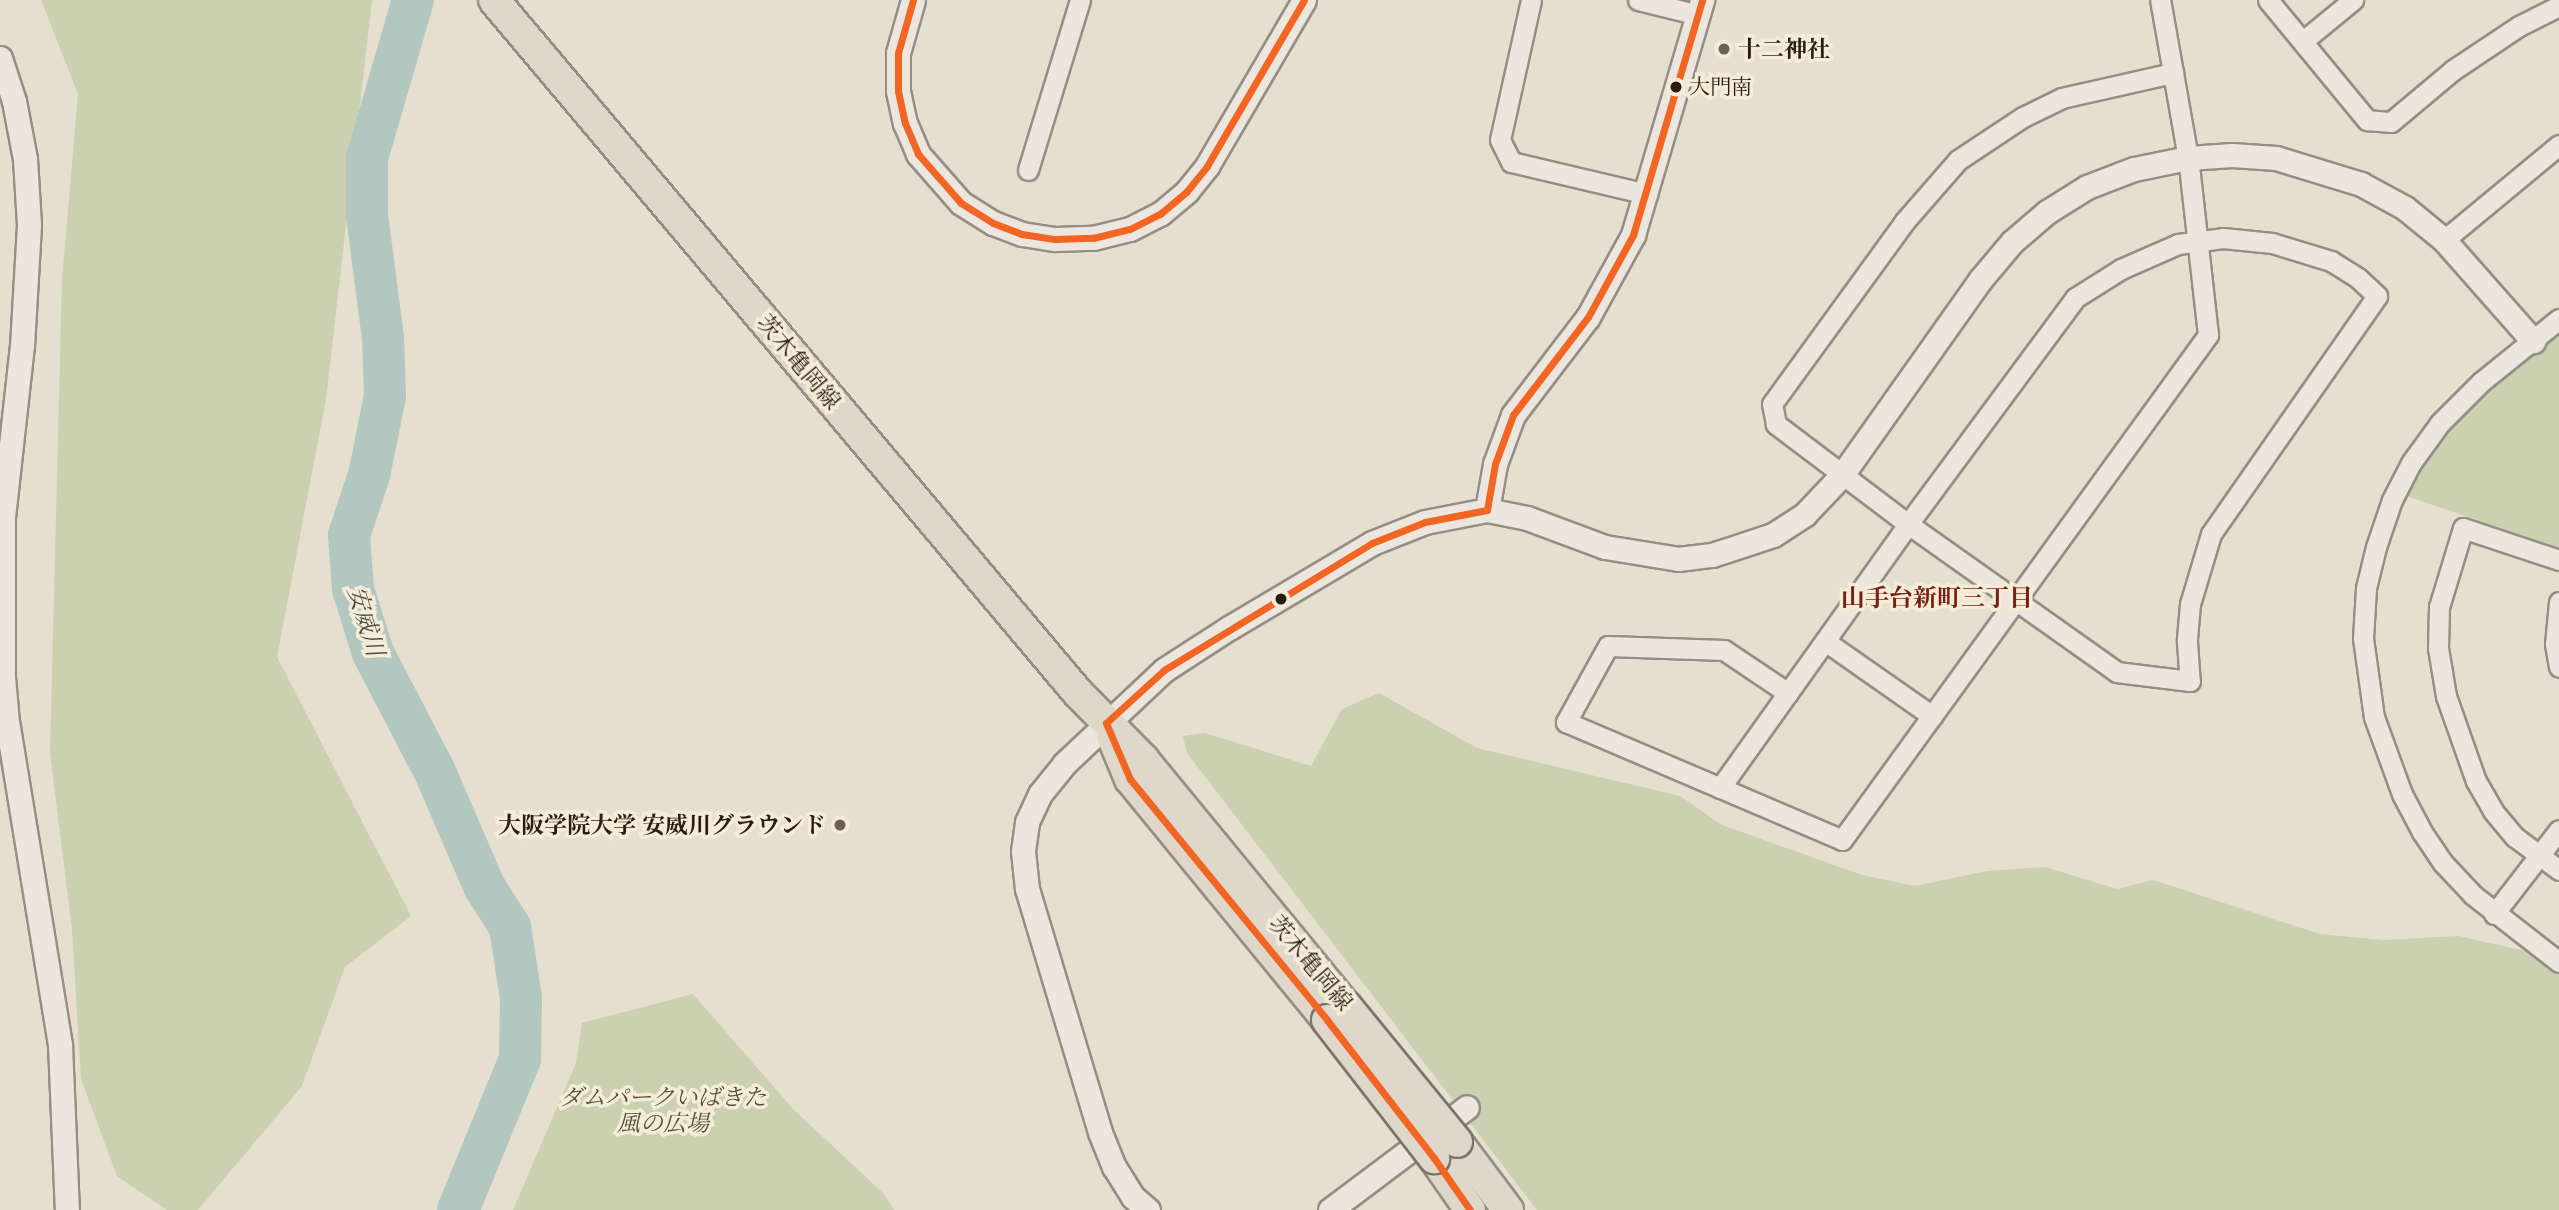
<!DOCTYPE html>
<meta charset="utf-8">
<style>
body{margin:0}
#map{position:relative;width:2559px;height:1210px;overflow:hidden;background:#e6dece;font-family:"Libre Caslon Text","Noto Serif JP",serif}
div>[style]{position:absolute}
.green>*{inset:0;background:#cbd0b0}
.river>*{height:42px;margin:-21px;padding:0 21px;transform-origin:21px;border-radius:21px;background:#b2c7bf}
.roads{filter:drop-shadow(2px 0 #958e84) drop-shadow(-2px 0 #958e84) drop-shadow(0 2px #958e84) drop-shadow(0 -2px #958e84)}
.minor>*{height:19px;margin:-9.5px;padding:0 9.5px;transform-origin:9.5px;border-radius:9.5px;background:#ebe6de}
.tertiary>*{height:23px;margin:-11.5px;padding:0 11.5px;transform-origin:11.5px;border-radius:11.5px;background:#ebe6de}
.primary>*{height:30px;margin:-15px;padding:0 15px;transform-origin:15px;border-radius:15px;background:#ded7ca}
.bridges{filter:drop-shadow(2px 0 #7a746a) drop-shadow(-2px 0 #7a746a) drop-shadow(0 2px #7a746a) drop-shadow(0 -2px #7a746a)}
.primary-bridge>*{height:30px;margin:-15px;padding:0 15px;transform-origin:15px;border-radius:15px;background:#ded7ca}
.bus-1>*{height:7px;margin:-3.5px;padding:0 3.5px;transform-origin:3.5px;border-radius:3.5px;background:#f26522}
.dots>*{width:19px;height:19px;translate:-50% -50%;box-sizing:border-box;border:4px solid #f5ecd8;border-radius:50%}
span{translate:-50% -50%;white-space:nowrap;text-align:center;line-height:1.15;-webkit-text-stroke:7px #f5ecd8;paint-order:stroke}
.bus-label{font-size:21px;color:#2b1e10}
.left{translate:0 -50%;text-align:left}
.poi-label{font-size:23px;color:#2b1e10;font-weight:700}
.right{translate:-100% -50%;text-align:right}
.street-label{font-size:23px;color:#2b1e10}
.park-label{font-size:23px;color:#545039;font-style:italic}
.neighbourhood-label{font-size:24px;color:#7a1f14;font-weight:700}
.water-label{font-size:24px;color:#4d4e43;font-style:italic}
</style>
<div id="map">
<div class="green">
<div style="clip-path:polygon(41px 0,372px 0,326px 399px,277px 657px,411px 916px,345px 967px,302px 1086px,198px 1210px,167px 1210px,117px 1176px,81px 1079px,72px 930px,50px 752px,62px 280px,78px 94px)"></div>
<div style="clip-path:polygon(2559px 332px,2559px 548px,2407px 496px,2424px 465px,2450px 428px,2487px 390px)"></div>
<div style="clip-path:polygon(1379px 693px,1477px 748px,1680px 796px,1722px 825px,1862px 875px,1915px 886px,1987px 871px,2045px 867px,2117px 889px,2153px 880px,2320px 934px,2383px 940px,2459px 936px,2547px 956px,2559px 966px,2559px 1210px,1537px 1210px,1187px 753px,1183px 736px,1205px 733px,1311px 766px,1342px 709px)"></div>
<div style="clip-path:polygon(693px 994px,793px 1109px,883px 1193px,894px 1210px,513px 1210px,576px 1063px,582px 1023px)"></div>
</div>
<div class="river">
<div style="left:413px;top:0;width:165px;rotate:106.2deg"></div>
<div style="left:367px;top:158px;width:57px;rotate:90deg"></div>
<div style="left:367px;top:215px;width:124px;rotate:82.6deg"></div>
<div style="left:383px;top:338px;width:58px;rotate:88deg"></div>
<div style="left:385px;top:396px;width:81px;rotate:101.4deg"></div>
<div style="left:369px;top:475px;width:63px;rotate:108.4deg"></div>
<div style="left:349px;top:535px;width:54px;rotate:85.8deg"></div>
<div style="left:353px;top:589px;width:67px;rotate:72.6deg"></div>
<div style="left:373px;top:653px;width:134px;rotate:62.5deg"></div>
<div style="left:435px;top:772px;width:124px;rotate:66.7deg"></div>
<div style="left:484px;top:886px;width:49px;rotate:57.6deg"></div>
<div style="left:510px;top:927px;width:72px;rotate:81.2deg"></div>
<div style="left:521px;top:998px;width:61px;rotate:90.9deg"></div>
<div style="left:520px;top:1059px;width:163px;rotate:112.3deg"></div>
</div>
<div class="roads">
<div class="minor">
<div style="left:1531px;top:0;width:143px;rotate:102.5deg"></div>
<div style="left:1500px;top:140px;width:25px;rotate:63deg"></div>
<div style="left:1511px;top:162px;width:140px;rotate:13.2deg"></div>
<div style="left:1638px;top:0;width:63px;rotate:13.8deg"></div>
<div style="left:2268px;top:0;width:156px;rotate:50.5deg"></div>
<div style="left:2367px;top:120px;width:24px;rotate:5deg"></div>
<div style="left:2391px;top:122px;width:81px;rotate:-40deg"></div>
<div style="left:2453px;top:70px;width:79px;rotate:-33.7deg"></div>
<div style="left:2519px;top:26px;width:45px;rotate:-26.6deg"></div>
<div style="left:2303px;top:41px;width:65px;rotate:-39.4deg"></div>
<div style="left:1028px;top:170px;width:178px;rotate:-73deg"></div>
<div style="left:2444px;top:240px;width:149px;rotate:-39.6deg"></div>
<div style="left:2559px;top:319px;width:100px;rotate:141.1deg"></div>
<div style="left:2481px;top:382px;width:58px;rotate:135deg"></div>
<div style="left:2440px;top:423px;width:49px;rotate:125.9deg"></div>
<div style="left:2411px;top:463px;width:42px;rotate:117.2deg"></div>
<div style="left:2392px;top:500px;width:50px;rotate:108.8deg"></div>
<div style="left:2376px;top:547px;width:42px;rotate:103.7deg"></div>
<div style="left:2366px;top:588px;width:50px;rotate:93.4deg"></div>
<div style="left:2363px;top:638px;width:80px;rotate:82.1deg"></div>
<div style="left:2374px;top:717px;width:82px;rotate:70deg"></div>
<div style="left:2402px;top:794px;width:43px;rotate:62.2deg"></div>
<div style="left:2422px;top:832px;width:37px;rotate:56deg"></div>
<div style="left:2443px;top:863px;width:44px;rotate:46.8deg"></div>
<div style="left:2473px;top:895px;width:109px;rotate:37.9deg"></div>
<div style="left:2559px;top:560px;width:101px;rotate:-161.6deg"></div>
<div style="left:2463px;top:528px;width:83px;rotate:106.9deg"></div>
<div style="left:2439px;top:607px;width:41px;rotate:91.4deg"></div>
<div style="left:2438px;top:648px;width:49px;rotate:80.5deg"></div>
<div style="left:2446px;top:696px;width:90px;rotate:70.6deg"></div>
<div style="left:2476px;top:781px;width:34px;rotate:60deg"></div>
<div style="left:2493px;top:811px;width:34px;rotate:50deg"></div>
<div style="left:2515px;top:837px;width:55px;rotate:36.9deg"></div>
<div style="left:2559px;top:602px;width:42px;rotate:95.4deg"></div>
<div style="left:2555px;top:644px;width:23px;rotate:80deg"></div>
<div style="left:1825px;top:641px;width:131px;rotate:35deg"></div>
<div style="left:1788px;top:693px;width:77px;rotate:-146.1deg"></div>
<div style="left:1724px;top:650px;width:116px;rotate:-178deg"></div>
<div style="left:1608px;top:646px;width:87px;rotate:118.9deg"></div>
<div style="left:1566px;top:722px;width:300px;rotate:23.1deg"></div>
<div style="left:1842px;top:840px;width:624px;rotate:-54.07deg"></div>
<div style="left:2208px;top:335px;width:178px;rotate:-96.4deg"></div>
<div style="left:2188px;top:158px;width:160px;rotate:-100deg"></div>
<div style="left:1720px;top:788px;width:324px;rotate:-54.5deg"></div>
<div style="left:1908px;top:524px;width:281px;rotate:-53.5deg"></div>
<div style="left:2075px;top:298px;width:54px;rotate:-32.2deg"></div>
<div style="left:2121px;top:269px;width:62px;rotate:-23.7deg"></div>
<div style="left:2178px;top:244px;width:45px;rotate:-7.6deg"></div>
<div style="left:2223px;top:238px;width:49px;rotate:5.8deg"></div>
<div style="left:2272px;top:243px;width:62px;rotate:17deg"></div>
<div style="left:2331px;top:261px;width:32px;rotate:32deg"></div>
<div style="left:2358px;top:278px;width:26px;rotate:43deg"></div>
<div style="left:2377px;top:296px;width:290px;rotate:124.9deg"></div>
<div style="left:2211px;top:534px;width:73px;rotate:106.7deg"></div>
<div style="left:2190px;top:604px;width:38px;rotate:95deg"></div>
<div style="left:2187px;top:642px;width:39px;rotate:86deg"></div>
<div style="left:2190px;top:681px;width:74px;rotate:-173deg"></div>
<div style="left:2117px;top:672px;width:256px;rotate:-144.7deg"></div>
<div style="left:1908px;top:524px;width:166px;rotate:-142.9deg"></div>
<div style="left:1776px;top:424px;width:20px;rotate:-101deg"></div>
<div style="left:1772px;top:404px;width:225px;rotate:-54deg"></div>
<div style="left:1904px;top:222px;width:82px;rotate:-48.9deg"></div>
<div style="left:1958px;top:160px;width:78px;rotate:-33.5deg"></div>
<div style="left:2023px;top:117px;width:43px;rotate:-26deg"></div>
<div style="left:2062px;top:98px;width:114px;rotate:-12.7deg"></div>
<div style="left:2494px;top:914px;width:106px;rotate:-52.3deg"></div>
</div>
<div class="tertiary">
<div style="left:913px;top:0;width:55px;rotate:105.8deg"></div>
<div style="left:898px;top:53px;width:38px;rotate:90deg"></div>
<div style="left:898px;top:91px;width:33px;rotate:78deg"></div>
<div style="left:905px;top:123px;width:34px;rotate:67deg"></div>
<div style="left:918px;top:154px;width:65px;rotate:48.7deg"></div>
<div style="left:961px;top:203px;width:38px;rotate:32deg"></div>
<div style="left:993px;top:223px;width:31px;rotate:21deg"></div>
<div style="left:1022px;top:234px;width:33px;rotate:9deg"></div>
<div style="left:1055px;top:239px;width:38px;rotate:-2deg"></div>
<div style="left:1093px;top:238px;width:38px;rotate:-14deg"></div>
<div style="left:1130px;top:229px;width:34px;rotate:-27deg"></div>
<div style="left:1160px;top:214px;width:35px;rotate:-40deg"></div>
<div style="left:1187px;top:191px;width:32px;rotate:-51deg"></div>
<div style="left:1207px;top:166px;width:192px;rotate:-59.7deg"></div>
<div style="left:0;top:58px;width:45px;rotate:72deg"></div>
<div style="left:14px;top:101px;width:59px;rotate:79.3deg"></div>
<div style="left:25px;top:159px;width:66px;rotate:86.5deg"></div>
<div style="left:29px;top:225px;width:120px;rotate:93.3deg"></div>
<div style="left:22px;top:345px;width:173px;rotate:96.3deg"></div>
<div style="left:3px;top:517px;width:160px;rotate:90deg"></div>
<div style="left:3px;top:677px;width:38px;rotate:85deg"></div>
<div style="left:6px;top:715px;width:334px;rotate:80.7deg"></div>
<div style="left:60px;top:1045px;width:165px;rotate:87.6deg"></div>
<div style="left:1487px;top:510px;width:47px;rotate:-80.1deg"></div>
<div style="left:1495px;top:464px;width:52px;rotate:-69.8deg"></div>
<div style="left:1513px;top:415px;width:123px;rotate:-52.6deg"></div>
<div style="left:1588px;top:317px;width:94px;rotate:-61.2deg"></div>
<div style="left:1633px;top:235px;width:245px;rotate:-73.6deg"></div>
<div style="left:1148px;top:1210px;width:20px;rotate:-139deg"></div>
<div style="left:1133px;top:1197px;width:36px;rotate:-122deg"></div>
<div style="left:1114px;top:1167px;width:38px;rotate:-112deg"></div>
<div style="left:1100px;top:1132px;width:254px;rotate:-106.7deg"></div>
<div style="left:1027px;top:889px;width:38px;rotate:-96deg"></div>
<div style="left:1023px;top:851px;width:29px;rotate:-82deg"></div>
<div style="left:1027px;top:822px;width:31px;rotate:-65deg"></div>
<div style="left:1040px;top:794px;width:38px;rotate:-51deg"></div>
<div style="left:1064px;top:764px;width:137px;rotate:-43.2deg"></div>
<div style="left:1164px;top:670px;width:77px;rotate:-32.9deg"></div>
<div style="left:1229px;top:628px;width:166px;rotate:-30.7deg"></div>
<div style="left:1372px;top:543px;width:57px;rotate:-21.6deg"></div>
<div style="left:1425px;top:522px;width:63px;rotate:-11deg"></div>
<div style="left:1487px;top:510px;width:41px;rotate:11.3deg"></div>
<div style="left:1527px;top:518px;width:83px;rotate:20.4deg"></div>
<div style="left:1605px;top:547px;width:74px;rotate:9.3deg"></div>
<div style="left:1678px;top:559px;width:34px;rotate:-7deg"></div>
<div style="left:1712px;top:555px;width:64px;rotate:-18.2deg"></div>
<div style="left:1773px;top:535px;width:38px;rotate:-33deg"></div>
<div style="left:1805px;top:514px;width:54px;rotate:-46.5deg"></div>
<div style="left:1842px;top:475px;width:239px;rotate:-54.7deg"></div>
<div style="left:1980px;top:280px;width:50px;rotate:-49.9deg"></div>
<div style="left:2012px;top:242px;width:46px;rotate:-40.6deg"></div>
<div style="left:2047px;top:212px;width:47px;rotate:-32deg"></div>
<div style="left:2087px;top:187px;width:50px;rotate:-21deg"></div>
<div style="left:2134px;top:169px;width:55px;rotate:-11.5deg"></div>
<div style="left:2188px;top:158px;width:44px;rotate:-3.9deg"></div>
<div style="left:2232px;top:155px;width:44px;rotate:3.9deg"></div>
<div style="left:2276px;top:158px;width:89px;rotate:17deg"></div>
<div style="left:2361px;top:184px;width:50px;rotate:28.6deg"></div>
<div style="left:2405px;top:208px;width:50px;rotate:39.4deg"></div>
<div style="left:2444px;top:240px;width:135px;rotate:48.6deg"></div>
<div style="left:1330px;top:1210px;width:171px;rotate:-36.9deg"></div>
</div>
<div class="primary">
<div style="left:494px;top:0;width:906px;rotate:49.88deg"></div>
<div style="left:1078px;top:693px;width:93px;rotate:45.4deg"></div>
<div style="left:1143px;top:759px;width:321px;rotate:50.6deg"></div>
<div style="left:1112px;top:736px;width:47px;rotate:67.3deg"></div>
<div style="left:1130px;top:779px;width:311px;rotate:50.7deg"></div>
<div style="left:1457px;top:1142px;width:85px;rotate:53.1deg"></div>
<div style="left:1434px;top:1158px;width:63px;rotate:55.3deg"></div>
</div>
</div>
<div class="bridges">
<div class="primary-bridge">
<div style="left:1347px;top:1007px;width:174px;rotate:50.8deg"></div>
<div style="left:1327px;top:1020px;width:175px;rotate:52.2deg"></div>
</div>
</div>
<div class="bus-1">
<div style="left:913px;top:0;width:55px;rotate:105.8deg"></div>
<div style="left:898px;top:53px;width:38px;rotate:90deg"></div>
<div style="left:898px;top:91px;width:33px;rotate:78deg"></div>
<div style="left:905px;top:123px;width:34px;rotate:67deg"></div>
<div style="left:918px;top:154px;width:65px;rotate:48.7deg"></div>
<div style="left:961px;top:203px;width:38px;rotate:32deg"></div>
<div style="left:993px;top:223px;width:31px;rotate:21deg"></div>
<div style="left:1022px;top:234px;width:33px;rotate:9deg"></div>
<div style="left:1055px;top:239px;width:38px;rotate:-2deg"></div>
<div style="left:1093px;top:238px;width:38px;rotate:-14deg"></div>
<div style="left:1130px;top:229px;width:34px;rotate:-27deg"></div>
<div style="left:1160px;top:214px;width:35px;rotate:-40deg"></div>
<div style="left:1187px;top:191px;width:32px;rotate:-51deg"></div>
<div style="left:1207px;top:166px;width:192px;rotate:-59.7deg"></div>
<div style="left:1487px;top:510px;width:47px;rotate:-80.1deg"></div>
<div style="left:1495px;top:464px;width:52px;rotate:-69.8deg"></div>
<div style="left:1513px;top:415px;width:123px;rotate:-52.6deg"></div>
<div style="left:1588px;top:317px;width:94px;rotate:-61.2deg"></div>
<div style="left:1633px;top:235px;width:245px;rotate:-73.6deg"></div>
<div style="left:1106px;top:723px;width:61px;rotate:66.8deg"></div>
<div style="left:1130px;top:779px;width:311px;rotate:50.7deg"></div>
<div style="left:1327px;top:1020px;width:175px;rotate:52.2deg"></div>
<div style="left:1434px;top:1158px;width:63px;rotate:55.3deg"></div>
<div style="left:1106px;top:723px;width:79px;rotate:-42.4deg"></div>
<div style="left:1164px;top:670px;width:244px;rotate:-31.4deg"></div>
<div style="left:1372px;top:543px;width:57px;rotate:-21.6deg"></div>
<div style="left:1425px;top:522px;width:63px;rotate:-11deg"></div>
</div>
<div class="dots">
<div style="left:1724px;top:49px;background:#6c6152"></div>
<div style="left:1676px;top:87px;background:#2b1e10"></div>
<div style="left:1281px;top:599px;background:#2b1e10"></div>
<div style="left:840px;top:825px;background:#6c6152"></div>
</div>
<div class="bus-label">
<span class="left" style="left:1689px;top:87px">大門南</span>
</div>
<div class="poi-label">
<span class="left" style="left:1738px;top:49px">十二神社</span>
<span class="right" style="left:826px;top:825px">大阪学院大学 安威川グラウンド</span>
</div>
<div class="street-label">
<span style="left:799px;top:362px;rotate:50deg">茨木亀岡線</span>
<span style="left:1311px;top:963px;rotate:50deg">茨木亀岡線</span>
</div>
<div class="park-label">
<span style="left:663px;top:1110px">ダムパークいばきた<br>風の広場</span>
</div>
<div class="neighbourhood-label">
<span style="left:1937px;top:598px">山手台新町三丁目</span>
</div>
<div class="water-label">
<span style="left:366px;top:621px;rotate:73deg">安威川</span>
</div>
</div>
